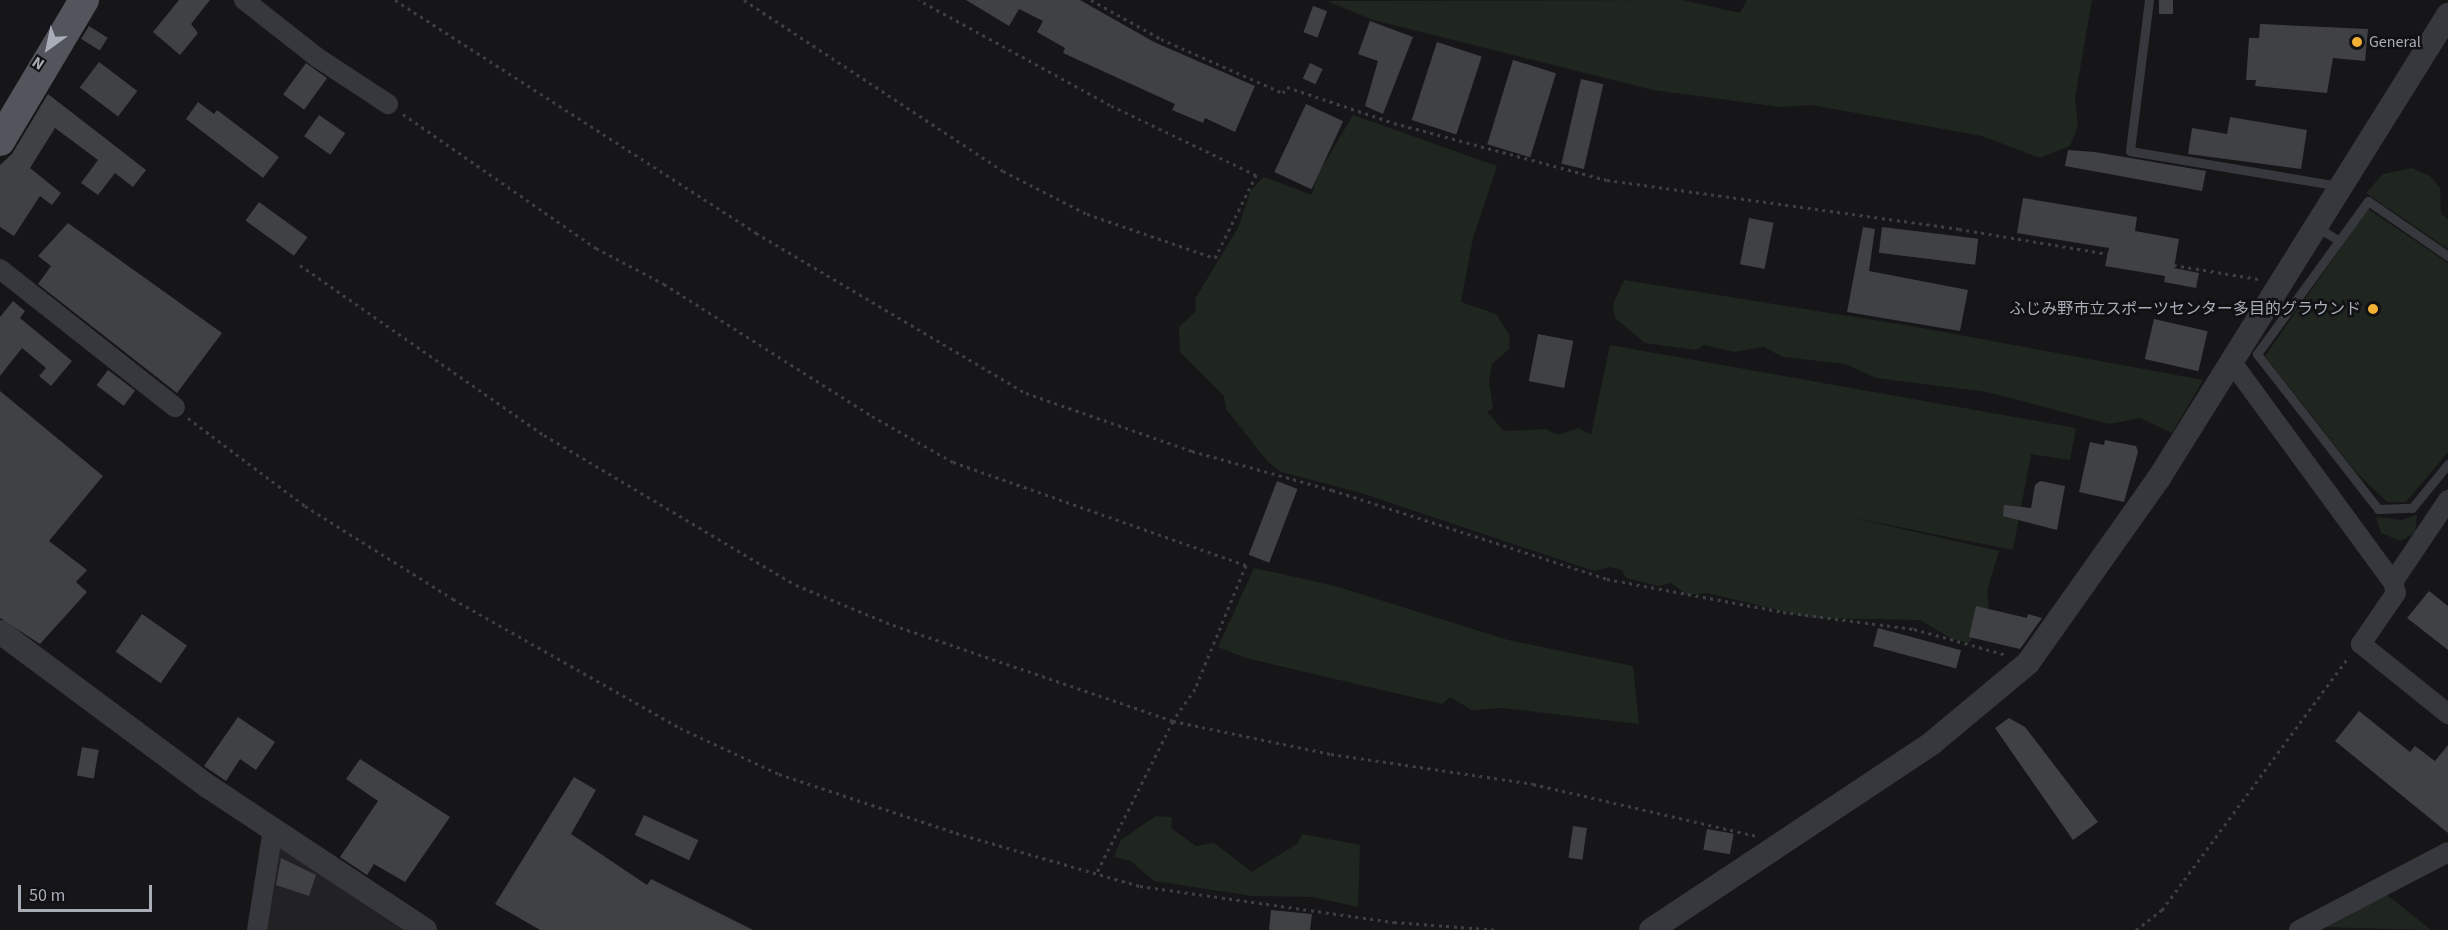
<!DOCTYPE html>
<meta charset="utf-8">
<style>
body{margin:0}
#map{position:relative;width:2448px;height:930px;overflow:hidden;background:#161618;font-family:"Source Sans 3","Noto Sans JP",sans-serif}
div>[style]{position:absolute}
.built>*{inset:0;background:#222225}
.green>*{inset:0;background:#1e261f}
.building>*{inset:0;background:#404145;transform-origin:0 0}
.path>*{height:3px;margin-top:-1.5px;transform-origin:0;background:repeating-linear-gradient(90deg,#3d3f44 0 3px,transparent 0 7.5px)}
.service>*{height:9px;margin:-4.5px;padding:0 4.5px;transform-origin:4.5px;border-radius:4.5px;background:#37383d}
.minor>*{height:20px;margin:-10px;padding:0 10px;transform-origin:10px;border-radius:10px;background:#37383d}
.tertiary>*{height:24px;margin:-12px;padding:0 12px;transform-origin:12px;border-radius:12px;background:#37383d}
.primary>*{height:30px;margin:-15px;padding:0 15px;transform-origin:15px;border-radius:15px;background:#53555c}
.dots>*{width:16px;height:16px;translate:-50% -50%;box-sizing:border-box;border:3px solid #111113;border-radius:50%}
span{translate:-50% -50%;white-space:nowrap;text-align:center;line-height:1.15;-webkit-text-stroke:5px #111113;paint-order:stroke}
.poi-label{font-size:16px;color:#a8adb8}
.left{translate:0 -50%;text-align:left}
.right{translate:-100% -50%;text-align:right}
.north{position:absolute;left:18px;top:18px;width:60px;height:60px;-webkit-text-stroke:4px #111113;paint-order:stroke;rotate:213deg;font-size:16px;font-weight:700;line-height:24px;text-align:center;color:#a8adb8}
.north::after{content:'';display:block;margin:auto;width:21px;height:27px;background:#a8adb8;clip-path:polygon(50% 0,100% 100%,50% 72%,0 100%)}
.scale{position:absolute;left:18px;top:885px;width:134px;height:27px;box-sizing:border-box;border:3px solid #a8adb8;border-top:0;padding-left:8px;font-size:18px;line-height:21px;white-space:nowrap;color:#a8adb8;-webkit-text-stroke:4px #111113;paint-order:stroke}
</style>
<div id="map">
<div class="built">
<div style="clip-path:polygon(280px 847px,368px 907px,402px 930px,260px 930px,273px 851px)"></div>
</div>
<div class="green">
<div style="clip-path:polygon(1682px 0,1740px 13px,1747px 0,2092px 0,2075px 98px,2078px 126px,2070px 146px,2040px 158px,1982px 136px,1812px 105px,1780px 107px,1653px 90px,1373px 20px,1327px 1px)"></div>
<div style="clip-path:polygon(1353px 115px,1497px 166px,1473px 238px,1461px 302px,1496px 314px,1510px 336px,1509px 349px,1492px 364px,1489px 382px,1493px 408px,1487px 412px,1504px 431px,1546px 429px,1558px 435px,1579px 428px,1591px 435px,1610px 345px,2076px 428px,2070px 460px,2031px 454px,2013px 550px,1849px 517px,1999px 551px,1987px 591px,1989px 608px,1969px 643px,1954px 640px,1920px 620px,1811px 618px,1707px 593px,1687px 595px,1671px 583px,1659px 586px,1626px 578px,1622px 570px,1610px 567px,1594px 571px,1358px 492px,1281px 472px,1268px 462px,1226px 409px,1224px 396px,1180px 352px,1179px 327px,1196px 311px,1195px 299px,1238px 228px,1251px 190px,1264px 177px,1312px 195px,1317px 176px)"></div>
<div style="clip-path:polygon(2412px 168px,2430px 176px,2440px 188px,2441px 214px,2448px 219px,2448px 249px,2366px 193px,2383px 174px)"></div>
<div style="clip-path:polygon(2368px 209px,2448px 263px,2448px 452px,2406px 502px,2387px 502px,2355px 471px,2265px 356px)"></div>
<div style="clip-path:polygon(1624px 280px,1911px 326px,2203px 380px,2172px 433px,2140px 418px,2109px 424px,1987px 392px,1876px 378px,1846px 364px,1783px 357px,1764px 347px,1734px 352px,1704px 345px,1696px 350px,1645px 343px,1615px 318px,1613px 304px)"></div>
<div style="clip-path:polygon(2417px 515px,2415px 532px,2401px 541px,2381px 533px,2376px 517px,2402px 520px)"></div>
<div style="clip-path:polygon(1254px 568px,1335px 586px,1508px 640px,1633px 666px,1639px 724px,1502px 708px,1472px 710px,1450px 697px,1442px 704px,1246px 658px,1218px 647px)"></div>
<div style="clip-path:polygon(1156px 816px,1172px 817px,1171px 828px,1196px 846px,1214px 843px,1252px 872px,1297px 844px,1302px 834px,1360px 845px,1358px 907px,1313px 897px,1252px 896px,1154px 881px,1131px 861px,1114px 857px,1121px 840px)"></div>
<div style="clip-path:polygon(2386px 894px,2431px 930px,2320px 927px)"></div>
</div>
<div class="building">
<div style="clip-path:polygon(179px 0,210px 0,191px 24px,198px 33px,180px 55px,153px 32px)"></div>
<div style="clip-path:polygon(966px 0,1080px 0,1154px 42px,1255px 86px,1235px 132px,1205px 118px,1203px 123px,1172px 110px,1175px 104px,1063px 53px,1065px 48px,1037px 32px,1043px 21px,1019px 9px,1009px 26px)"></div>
<div style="left:2159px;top:0;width:14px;height:14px"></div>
<div style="left:1313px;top:6px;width:15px;height:28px;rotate:20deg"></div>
<div style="clip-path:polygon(1370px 21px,1413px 37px,1383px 114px,1365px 106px,1378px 61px,1358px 54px)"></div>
<div style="clip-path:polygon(2260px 24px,2368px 29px,2365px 61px,2333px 58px,2327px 93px,2255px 86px,2256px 80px,2246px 80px,2249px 38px,2259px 38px)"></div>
<div style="left:89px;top:26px;width:22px;height:15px;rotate:32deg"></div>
<div style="left:1437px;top:42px;width:47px;height:82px;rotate:18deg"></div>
<div style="left:1513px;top:60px;width:45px;height:88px;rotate:17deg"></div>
<div style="left:99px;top:62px;width:48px;height:32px;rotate:37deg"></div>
<div style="left:306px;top:63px;width:26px;height:39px;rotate:36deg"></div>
<div style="left:1310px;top:63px;width:14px;height:17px;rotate:25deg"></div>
<div style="left:1581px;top:79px;width:23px;height:87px;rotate:13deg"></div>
<div style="clip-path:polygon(48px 94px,146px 170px,133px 187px,115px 173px,98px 195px,81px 183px,98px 160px,55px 128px,30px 168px,61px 193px,52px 205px,40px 196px,14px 236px,0 227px,0 165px,12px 154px)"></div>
<div style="clip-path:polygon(198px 102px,214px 114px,217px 110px,279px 157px,263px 178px,186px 119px)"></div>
<div style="left:1306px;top:104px;width:41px;height:75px;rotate:25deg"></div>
<div style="left:319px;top:115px;width:32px;height:26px;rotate:35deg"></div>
<div style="clip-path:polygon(2230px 117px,2307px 130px,2301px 169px,2188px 154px,2192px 128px,2227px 134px)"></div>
<div style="clip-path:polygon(2068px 150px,2095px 152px,2206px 171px,2202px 191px,2065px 166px)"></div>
<div style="clip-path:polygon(2023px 198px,2137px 217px,2135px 231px,2179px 239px,2174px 268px,2199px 273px,2196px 288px,2164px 282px,2165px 276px,2105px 266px,2109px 248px,2017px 233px)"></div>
<div style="left:259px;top:202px;width:60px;height:23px;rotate:36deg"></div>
<div style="left:1749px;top:218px;width:25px;height:47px;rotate:11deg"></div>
<div style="clip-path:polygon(68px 223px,222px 333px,177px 393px,38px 284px,51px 266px,38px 256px)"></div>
<div style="clip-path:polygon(1863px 227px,1875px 229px,1869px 271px,1968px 290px,1960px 331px,1847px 312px)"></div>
<div style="left:1882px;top:227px;width:97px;height:26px;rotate:7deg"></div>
<div style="clip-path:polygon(13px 301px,25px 311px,20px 318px,72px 361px,51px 386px,39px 376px,46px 368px,22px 348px,0 376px,0 317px)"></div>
<div style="left:2154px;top:319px;width:55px;height:41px;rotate:13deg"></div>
<div style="left:1538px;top:334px;width:36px;height:48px;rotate:11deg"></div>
<div style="left:108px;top:370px;width:34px;height:19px;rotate:37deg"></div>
<div style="clip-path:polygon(0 391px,103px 476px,49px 541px,87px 570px,76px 582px,87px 592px,40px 644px,0 618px)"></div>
<div style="clip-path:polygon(2105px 440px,2136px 446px,2138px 452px,2124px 502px,2079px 492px,2090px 442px,2104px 445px)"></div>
<div style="left:1277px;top:481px;width:22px;height:79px;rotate:21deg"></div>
<div style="clip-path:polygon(2040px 481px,2065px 486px,2057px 530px,2003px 516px,2004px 505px,2031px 508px,2035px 485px)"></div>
<div style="clip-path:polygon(2429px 591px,2448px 606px,2448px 650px,2407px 618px)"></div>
<div style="clip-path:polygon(1976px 606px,2027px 618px,2028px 614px,2042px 618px,2020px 649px,1969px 637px)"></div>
<div style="left:142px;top:614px;width:55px;height:46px;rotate:35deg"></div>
<div style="left:1878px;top:628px;width:86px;height:19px;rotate:15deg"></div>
<div style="clip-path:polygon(2359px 711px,2410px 752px,2415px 746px,2435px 761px,2448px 745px,2448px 833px,2335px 741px)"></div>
<div style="clip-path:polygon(238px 717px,275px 742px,256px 770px,240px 759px,226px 781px,204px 766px)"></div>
<div style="clip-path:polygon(2009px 718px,2025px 727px,2098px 822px,2073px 840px,1995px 728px)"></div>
<div style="left:82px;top:747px;width:17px;height:29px;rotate:10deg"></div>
<div style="clip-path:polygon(360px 759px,450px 817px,405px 882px,374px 864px,367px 875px,340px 857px,378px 801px,346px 779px)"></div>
<div style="clip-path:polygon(574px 777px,596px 790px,571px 834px,647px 885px,651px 879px,753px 930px,540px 930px,495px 904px)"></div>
<div style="left:644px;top:815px;width:60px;height:22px;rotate:25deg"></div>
<div style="left:1573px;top:826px;width:14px;height:32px;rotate:8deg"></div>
<div style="left:1707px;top:829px;width:27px;height:21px;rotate:10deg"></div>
<div style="clip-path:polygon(281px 858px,316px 875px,309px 896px,276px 885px)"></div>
<div style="clip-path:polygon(1271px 910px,1312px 914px,1310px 930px,1269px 930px)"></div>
</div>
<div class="path">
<div style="left:395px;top:0;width:430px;rotate:32.8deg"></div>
<div style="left:756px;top:233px;width:314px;rotate:30.7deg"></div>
<div style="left:1026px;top:393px;width:176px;rotate:19.3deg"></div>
<div style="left:1192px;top:451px;width:145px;rotate:15.6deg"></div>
<div style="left:1332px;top:490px;width:289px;rotate:17.9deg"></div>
<div style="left:1607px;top:579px;width:179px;rotate:10.6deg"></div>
<div style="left:1783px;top:612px;width:132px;rotate:7.4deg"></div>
<div style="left:1914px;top:629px;width:97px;rotate:15.6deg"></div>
<div style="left:744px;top:0;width:310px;rotate:33.4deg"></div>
<div style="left:1003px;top:171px;width:94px;rotate:27.1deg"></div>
<div style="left:1087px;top:214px;width:135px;rotate:19deg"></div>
<div style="left:1215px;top:258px;width:93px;rotate:-63.7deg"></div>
<div style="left:1256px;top:175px;width:162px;rotate:-154.4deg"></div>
<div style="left:1110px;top:105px;width:218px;rotate:-151.2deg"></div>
<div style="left:1091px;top:0;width:80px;rotate:29.1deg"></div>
<div style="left:1161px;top:39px;width:133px;rotate:23.9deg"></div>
<div style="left:1283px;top:93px;width:7px;rotate:-56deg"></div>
<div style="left:1287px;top:87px;width:113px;rotate:18.6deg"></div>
<div style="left:1394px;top:123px;width:220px;rotate:15deg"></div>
<div style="left:1607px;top:180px;width:355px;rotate:7.9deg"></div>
<div style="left:1959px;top:229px;width:303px;rotate:9.5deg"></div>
<div style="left:403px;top:114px;width:235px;rotate:34.8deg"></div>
<div style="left:596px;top:248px;width:77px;rotate:27.9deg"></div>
<div style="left:664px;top:284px;width:246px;rotate:32.4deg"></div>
<div style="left:872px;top:416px;width:93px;rotate:29.6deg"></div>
<div style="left:953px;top:462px;width:311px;rotate:19.4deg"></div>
<div style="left:1246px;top:565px;width:134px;rotate:112.4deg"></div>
<div style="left:1195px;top:689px;width:39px;rotate:125deg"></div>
<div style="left:1173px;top:721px;width:169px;rotate:116.7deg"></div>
<div style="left:300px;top:265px;width:297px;rotate:34.9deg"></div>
<div style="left:544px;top:435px;width:293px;rotate:30.8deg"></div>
<div style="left:796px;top:585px;width:105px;rotate:22.4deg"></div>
<div style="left:893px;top:625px;width:296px;rotate:18.9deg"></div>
<div style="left:1173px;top:721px;width:161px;rotate:11.8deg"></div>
<div style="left:1331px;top:754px;width:204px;rotate:8.4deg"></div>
<div style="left:1533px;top:784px;width:230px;rotate:13.1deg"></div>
<div style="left:188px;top:418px;width:146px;rotate:36.9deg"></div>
<div style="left:305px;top:506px;width:175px;rotate:32.1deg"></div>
<div style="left:453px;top:599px;width:261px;rotate:29.6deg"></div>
<div style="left:680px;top:728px;width:109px;rotate:24.9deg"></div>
<div style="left:779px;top:774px;width:187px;rotate:18.4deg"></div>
<div style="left:956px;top:833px;width:191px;rotate:16.1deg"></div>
<div style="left:1140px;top:886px;width:257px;rotate:8.1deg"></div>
<div style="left:1394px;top:922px;width:105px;rotate:4.4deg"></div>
<div style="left:2136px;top:930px;width:33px;rotate:-38deg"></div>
<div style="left:2162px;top:910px;width:315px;rotate:-53.6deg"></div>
</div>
<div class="service">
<div style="left:2149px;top:0;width:152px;rotate:97.2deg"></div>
<div style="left:2130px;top:151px;width:213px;rotate:9.5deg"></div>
<div style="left:2317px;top:227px;width:26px;rotate:32deg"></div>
<div style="left:2448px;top:256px;width:97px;rotate:-145.5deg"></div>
<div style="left:2368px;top:201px;width:189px;rotate:126deg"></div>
<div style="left:2257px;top:354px;width:197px;rotate:52deg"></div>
<div style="left:2378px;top:509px;width:34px;rotate:-2deg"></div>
<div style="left:2412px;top:508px;width:57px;rotate:-50.7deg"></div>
</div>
<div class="minor">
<div style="left:244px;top:0;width:94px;rotate:38.1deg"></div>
<div style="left:318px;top:58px;width:84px;rotate:33.3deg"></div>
<div style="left:0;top:269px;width:223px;rotate:38.3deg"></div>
<div style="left:2231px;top:361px;width:274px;rotate:53.8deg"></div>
<div style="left:2393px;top:582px;width:11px;rotate:75deg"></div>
<div style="left:2396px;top:593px;width:62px;rotate:124.5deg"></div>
<div style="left:2361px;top:644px;width:112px;rotate:38.8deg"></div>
<div style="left:2393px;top:582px;width:99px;rotate:-56.1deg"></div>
<div style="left:257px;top:930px;width:102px;rotate:-81deg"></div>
<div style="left:2299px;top:930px;width:168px;rotate:-27.6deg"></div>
</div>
<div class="tertiary">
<div style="left:0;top:632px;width:260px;rotate:36.6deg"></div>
<div style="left:209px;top:787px;width:259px;rotate:33.5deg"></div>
<div style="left:1651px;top:930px;width:338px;rotate:-33.6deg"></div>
<div style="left:1932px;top:743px;width:125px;rotate:-39.8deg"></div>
<div style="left:2028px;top:663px;width:227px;rotate:-54.7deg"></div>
<div style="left:2159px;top:478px;width:546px;rotate:-58.03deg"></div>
</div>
<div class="primary">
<div style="left:0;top:141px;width:164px;rotate:-59.2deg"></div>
</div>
<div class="dots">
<div style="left:2357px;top:42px;background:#f2b134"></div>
<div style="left:2373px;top:309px;background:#f2b134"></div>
</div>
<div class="poi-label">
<span class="left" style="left:2369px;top:42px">General</span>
<span class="right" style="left:2361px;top:309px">ふじみ野市⽴スポーツセンター多⽬的グラウンド</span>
</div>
<div class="north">N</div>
<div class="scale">50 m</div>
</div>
